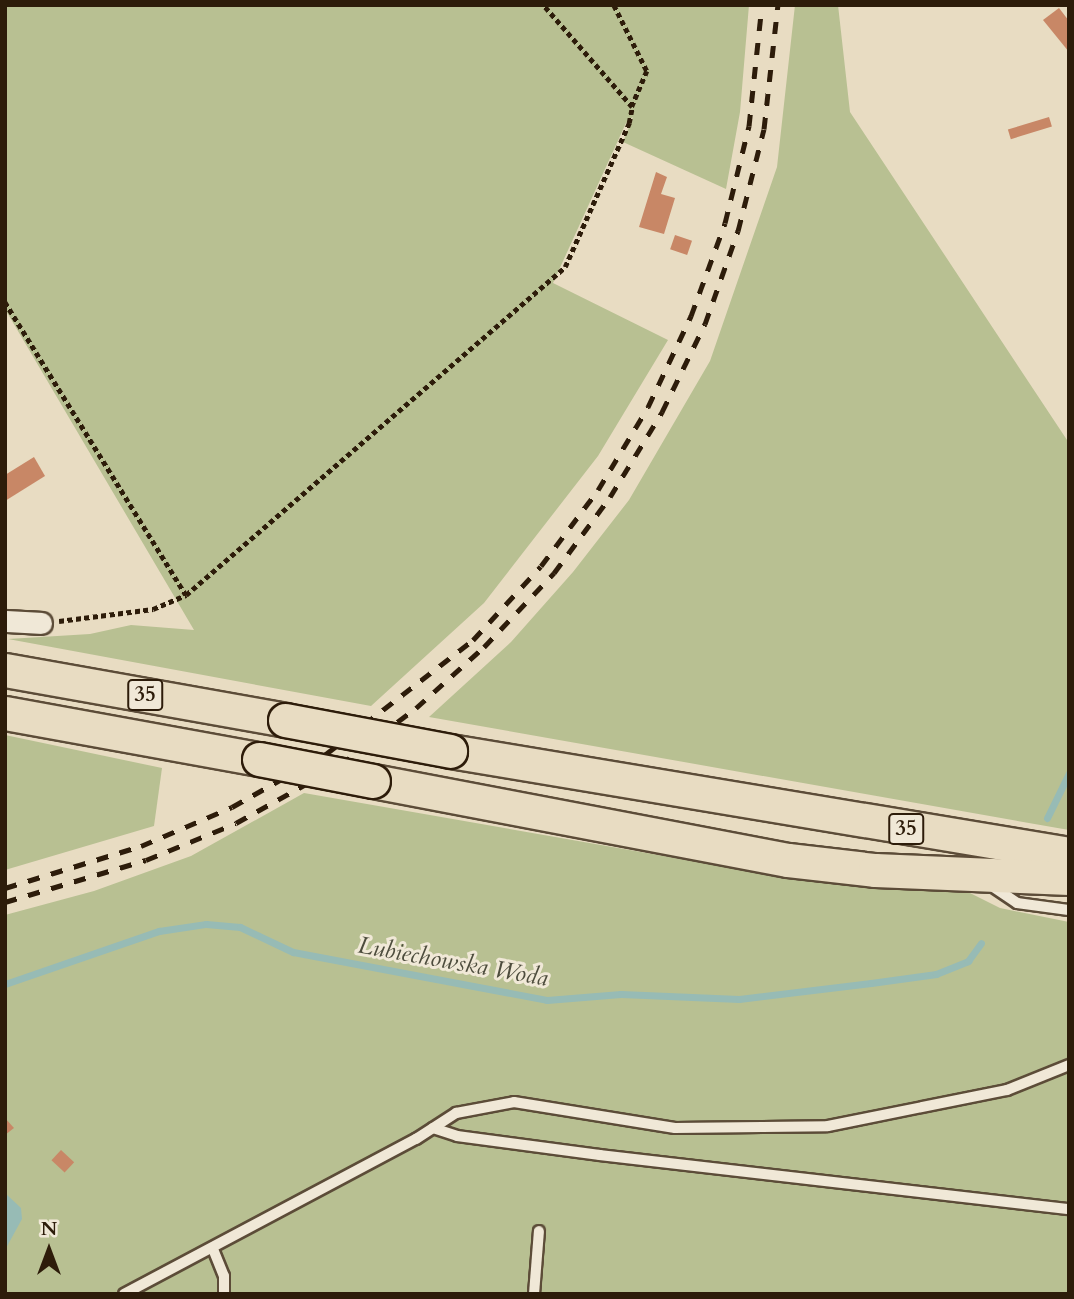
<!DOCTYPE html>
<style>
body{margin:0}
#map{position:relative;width:1074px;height:1299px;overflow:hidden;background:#e8dcc2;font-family:Cardo,serif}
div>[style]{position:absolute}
.green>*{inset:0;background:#b8c092}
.water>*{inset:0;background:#97bbb5}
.stream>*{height:7px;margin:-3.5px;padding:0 3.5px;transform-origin:3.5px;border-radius:3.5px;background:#97bbb5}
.building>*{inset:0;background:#c88766;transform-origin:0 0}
.path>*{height:4.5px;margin-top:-2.25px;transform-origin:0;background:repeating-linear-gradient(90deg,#2d1c0a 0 5px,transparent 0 8.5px)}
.roads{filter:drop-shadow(2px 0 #5c4c38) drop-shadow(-2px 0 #5c4c38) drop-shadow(0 2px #5c4c38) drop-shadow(0 -2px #5c4c38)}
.service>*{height:10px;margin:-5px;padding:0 5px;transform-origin:5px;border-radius:5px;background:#f0e8d7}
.minor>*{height:21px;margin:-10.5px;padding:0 10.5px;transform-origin:10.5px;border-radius:10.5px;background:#f0e8d7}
.primary>*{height:33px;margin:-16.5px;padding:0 16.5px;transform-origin:16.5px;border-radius:16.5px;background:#e8dcc2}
.rail>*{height:5px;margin-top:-2.5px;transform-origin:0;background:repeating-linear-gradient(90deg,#2d1c0a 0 12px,transparent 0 24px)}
.bridges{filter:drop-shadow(2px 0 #2d1c0a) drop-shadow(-2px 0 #2d1c0a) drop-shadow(0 2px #2d1c0a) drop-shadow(0 -2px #2d1c0a)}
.primary-bridge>*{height:33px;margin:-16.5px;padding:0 16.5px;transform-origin:16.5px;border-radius:16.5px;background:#e8dcc2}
span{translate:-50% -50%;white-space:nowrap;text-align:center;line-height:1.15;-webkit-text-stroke:6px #f0e8d7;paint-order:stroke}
.shield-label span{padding:2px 5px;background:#f0e8d7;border:2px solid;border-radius:5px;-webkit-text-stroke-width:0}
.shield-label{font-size:21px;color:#2d1c0a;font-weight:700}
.water-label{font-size:24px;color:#4d4c3d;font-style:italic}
.frame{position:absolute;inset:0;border:7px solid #2d1c0a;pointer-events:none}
.north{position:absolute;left:14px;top:1215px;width:70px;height:70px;-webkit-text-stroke:5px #f0e8d7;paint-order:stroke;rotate:0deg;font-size:19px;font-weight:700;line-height:28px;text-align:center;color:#2d1c0a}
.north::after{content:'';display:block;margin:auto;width:24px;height:32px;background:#2d1c0a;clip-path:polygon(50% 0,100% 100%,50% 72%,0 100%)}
</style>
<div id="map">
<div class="green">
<div style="clip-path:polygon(5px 5px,749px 5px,740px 112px,726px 189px,623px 142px,633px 117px,626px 123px,553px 283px,668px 340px,598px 456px,484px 603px,371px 706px,8px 639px,90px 634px,131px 625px,194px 630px,5px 309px)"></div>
<div style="clip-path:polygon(795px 5px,838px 5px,850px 112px,1069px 443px,1069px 830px,429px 717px,511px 642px,573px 572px,629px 500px,710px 361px,777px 167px)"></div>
<div style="clip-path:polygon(5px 735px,162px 768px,154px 826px,5px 870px)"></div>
<div style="clip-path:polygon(304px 793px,801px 880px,962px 889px,1000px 908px,1069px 922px,1069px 1294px,5px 1294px,5px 915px,94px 891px,191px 856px)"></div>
</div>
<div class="water">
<div style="clip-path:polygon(5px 1193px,21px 1208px,22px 1219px,5px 1250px)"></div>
</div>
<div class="stream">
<div style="left:1047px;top:818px;width:50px;rotate:-63.9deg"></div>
<div style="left:5px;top:984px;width:163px;rotate:-19deg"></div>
<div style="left:159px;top:931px;width:48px;rotate:-8.5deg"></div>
<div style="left:206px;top:924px;width:34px;rotate:5deg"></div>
<div style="left:240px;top:927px;width:59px;rotate:25.3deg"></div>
<div style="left:293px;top:952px;width:258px;rotate:10.7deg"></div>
<div style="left:547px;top:1000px;width:74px;rotate:-4.6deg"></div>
<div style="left:621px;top:994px;width:118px;rotate:2.4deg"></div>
<div style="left:739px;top:999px;width:133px;rotate:-6.9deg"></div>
<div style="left:871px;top:983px;width:66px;rotate:-7.9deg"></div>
<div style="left:936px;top:974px;width:35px;rotate:-22deg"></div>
<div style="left:968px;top:961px;width:22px;rotate:-54deg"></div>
</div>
<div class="building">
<div style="clip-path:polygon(1059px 8px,1069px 21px,1069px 52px,1043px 20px)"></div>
<div style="left:1049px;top:117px;width:10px;height:43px;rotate:73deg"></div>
<div style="clip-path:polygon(656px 172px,667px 177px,661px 194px,675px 198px,664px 234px,639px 227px)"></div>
<div style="left:675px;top:235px;width:18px;height:15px;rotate:19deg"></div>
<div style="clip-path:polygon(34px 457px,45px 476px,5px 501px,5px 475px)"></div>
<div style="clip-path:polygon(5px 1118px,14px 1128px,5px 1135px)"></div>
<div style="left:61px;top:1150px;width:18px;height:14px;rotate:43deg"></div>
</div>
<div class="path">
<div style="left:614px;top:5px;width:74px;rotate:63.4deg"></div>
<div style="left:647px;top:71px;width:39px;rotate:113deg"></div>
<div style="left:5px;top:302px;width:344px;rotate:58.3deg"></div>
<div style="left:59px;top:621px;width:95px;rotate:-7.3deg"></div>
<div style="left:153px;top:609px;width:36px;rotate:-23deg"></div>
<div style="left:186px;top:595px;width:501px;rotate:-40.87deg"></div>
<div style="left:565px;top:267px;width:158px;rotate:-66deg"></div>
<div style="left:629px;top:123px;width:16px;rotate:-79deg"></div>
<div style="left:632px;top:107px;width:135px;rotate:-131.1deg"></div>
</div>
<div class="roads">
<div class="service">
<div style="left:989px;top:884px;width:34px;rotate:34deg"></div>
<div style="left:1017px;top:903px;width:52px;rotate:7.7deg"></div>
<div style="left:433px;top:1128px;width:25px;rotate:18deg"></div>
<div style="left:457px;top:1136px;width:144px;rotate:7.6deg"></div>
<div style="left:600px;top:1155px;width:472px;rotate:6.6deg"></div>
<div style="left:213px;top:1249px;width:29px;rotate:68deg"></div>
<div style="left:224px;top:1276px;width:18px;rotate:90deg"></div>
<div style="left:124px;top:1294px;width:331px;rotate:-28deg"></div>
<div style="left:416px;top:1139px;width:48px;rotate:-33deg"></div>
<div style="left:456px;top:1113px;width:59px;rotate:-10.7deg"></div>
<div style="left:514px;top:1102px;width:163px;rotate:9.2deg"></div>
<div style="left:675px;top:1128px;width:153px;rotate:-0.7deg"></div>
<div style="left:828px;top:1126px;width:183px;rotate:-11.4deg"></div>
<div style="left:1007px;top:1090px;width:67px;rotate:-22deg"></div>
<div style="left:534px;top:1294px;width:63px;rotate:-85.5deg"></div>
</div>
<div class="minor">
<div style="left:5px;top:621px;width:36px;rotate:3deg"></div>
</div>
<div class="primary">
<div style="left:5px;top:670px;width:284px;rotate:10.1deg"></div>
<div style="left:5px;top:713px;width:258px;rotate:10.3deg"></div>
<div style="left:450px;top:751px;width:628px;rotate:9.45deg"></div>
<div style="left:373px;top:781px;width:422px;rotate:10.8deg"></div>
<div style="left:788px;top:860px;width:88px;rotate:6.6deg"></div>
<div style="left:875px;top:870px;width:194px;rotate:2.4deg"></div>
</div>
</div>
<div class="rail">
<div style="left:5px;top:888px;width:142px;rotate:-17.2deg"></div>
<div style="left:141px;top:846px;width:99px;rotate:-23.2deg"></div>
<div style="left:232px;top:807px;width:108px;rotate:-29.4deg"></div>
<div style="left:326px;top:754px;width:186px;rotate:-37.8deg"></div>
<div style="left:473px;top:640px;width:100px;rotate:-47.4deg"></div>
<div style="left:541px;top:566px;width:95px;rotate:-53.1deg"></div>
<div style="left:598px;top:490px;width:97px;rotate:-58.9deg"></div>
<div style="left:648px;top:407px;width:101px;rotate:-64.7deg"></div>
<div style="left:691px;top:316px;width:99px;rotate:-69.9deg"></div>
<div style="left:725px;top:223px;width:100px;rotate:-76.1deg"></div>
<div style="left:749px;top:126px;width:122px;rotate:-83.9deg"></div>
<div style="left:5px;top:902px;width:147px;rotate:-16.6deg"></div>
<div style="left:146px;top:860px;width:97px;rotate:-22.3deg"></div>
<div style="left:236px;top:823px;width:119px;rotate:-29.1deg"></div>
<div style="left:340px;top:765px;width:95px;rotate:-36.9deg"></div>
<div style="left:416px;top:708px;width:91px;rotate:-41.9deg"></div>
<div style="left:484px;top:647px;width:102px;rotate:-46.6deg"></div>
<div style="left:554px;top:573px;width:94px;rotate:-53.6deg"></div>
<div style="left:610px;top:497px;width:100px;rotate:-58.5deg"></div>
<div style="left:662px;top:412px;width:98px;rotate:-64deg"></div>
<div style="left:705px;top:324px;width:99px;rotate:-70.5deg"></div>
<div style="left:738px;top:231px;width:105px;rotate:-75.7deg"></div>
<div style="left:764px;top:129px;width:125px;rotate:-83.6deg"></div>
</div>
<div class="bridges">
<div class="primary-bridge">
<div style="left:285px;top:720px;width:168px;rotate:10.6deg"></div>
<div style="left:259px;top:759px;width:116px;rotate:10.9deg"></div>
</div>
</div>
<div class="shield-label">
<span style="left:145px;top:695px">35</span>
<span style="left:906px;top:829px">35</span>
</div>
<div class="water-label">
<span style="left:453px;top:962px;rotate:10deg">Lubiechowska Woda</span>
</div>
<div class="frame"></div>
<div class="north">N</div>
</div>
